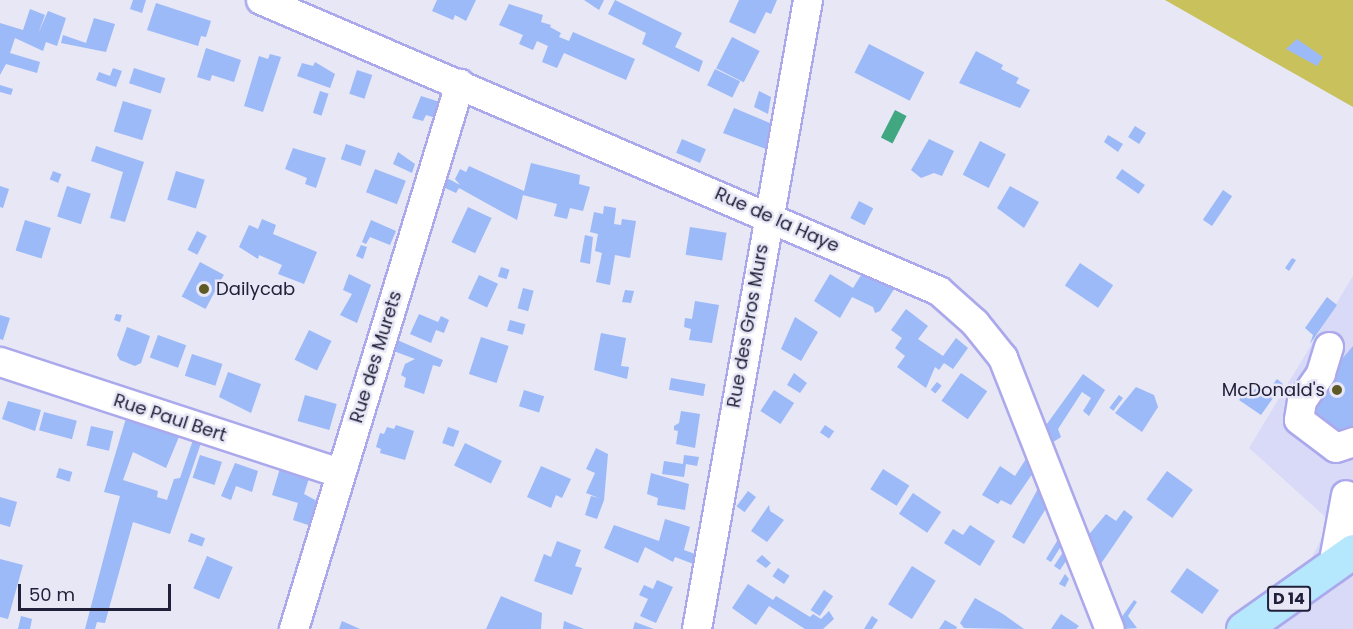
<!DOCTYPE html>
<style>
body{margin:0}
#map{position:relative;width:1353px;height:629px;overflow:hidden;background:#e7e7f6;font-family:Poppins,sans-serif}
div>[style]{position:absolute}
.built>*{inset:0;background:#d9d9f8}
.green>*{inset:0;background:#c8c15c}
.water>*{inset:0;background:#41a780;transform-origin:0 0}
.building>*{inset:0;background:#9cb9f8;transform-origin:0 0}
.roads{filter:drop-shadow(2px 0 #aba9ec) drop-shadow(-2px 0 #aba9ec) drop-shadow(0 2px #aba9ec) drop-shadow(0 -2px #aba9ec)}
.minor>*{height:28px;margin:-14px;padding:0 14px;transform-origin:14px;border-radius:14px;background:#fff}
.major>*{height:33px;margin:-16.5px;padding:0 16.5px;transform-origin:16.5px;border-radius:16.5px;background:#b5e8fd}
.dots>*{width:16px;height:16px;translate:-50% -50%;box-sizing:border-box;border:3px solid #e7e7f6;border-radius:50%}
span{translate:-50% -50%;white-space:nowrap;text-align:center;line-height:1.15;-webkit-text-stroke:5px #e7e7f6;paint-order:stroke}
.shield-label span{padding:2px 4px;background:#e7e7f6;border:2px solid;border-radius:4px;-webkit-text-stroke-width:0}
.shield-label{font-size:16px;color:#21203a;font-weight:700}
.street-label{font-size:18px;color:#21203a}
.poi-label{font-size:18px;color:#21203a}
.left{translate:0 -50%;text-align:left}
.right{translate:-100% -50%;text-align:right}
.scale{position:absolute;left:18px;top:584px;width:153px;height:27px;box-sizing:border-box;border:3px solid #21203a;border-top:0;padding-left:8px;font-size:18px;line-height:21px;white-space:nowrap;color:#21203a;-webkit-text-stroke:4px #e7e7f6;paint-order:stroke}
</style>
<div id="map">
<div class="built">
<div style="clip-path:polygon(1353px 276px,1353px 629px,1277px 629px,1330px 521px,1249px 448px)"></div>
</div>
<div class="green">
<div style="clip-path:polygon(1165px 0,1353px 0,1353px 107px)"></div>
</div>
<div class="water">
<div style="left:895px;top:110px;width:13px;height:31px;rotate:27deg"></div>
</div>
<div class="building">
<div style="clip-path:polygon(133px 0,146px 0,142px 13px,130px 9px)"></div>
<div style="clip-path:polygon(437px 0,476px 0,466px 21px,455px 15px,453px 20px,432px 11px)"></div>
<div style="clip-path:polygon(584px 0,604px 0,599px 10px)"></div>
<div style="clip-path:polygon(615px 0,682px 33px,675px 47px,703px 61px,699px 72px,642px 44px,646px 33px,608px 14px)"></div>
<div style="clip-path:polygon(739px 0,777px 0,771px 14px,766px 12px,755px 34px,729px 22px)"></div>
<div style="clip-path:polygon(156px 3px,211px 21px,206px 37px,201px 36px,198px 46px,147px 30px)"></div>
<div style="clip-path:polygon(509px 4px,543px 15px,541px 22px,551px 25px,550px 27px,561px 33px,559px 37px,569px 41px,573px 32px,635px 59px,626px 80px,564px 53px,557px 68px,542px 62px,548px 46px,537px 41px,533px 50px,519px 44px,523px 35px,499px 25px)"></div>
<div style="clip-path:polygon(30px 9px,45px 15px,38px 34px,48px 11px,66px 18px,57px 46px,46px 42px,43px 51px,15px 38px,10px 53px,40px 62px,37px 73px,6px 64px,0 75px,0 23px,23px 30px)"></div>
<div style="clip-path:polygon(94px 18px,115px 24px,106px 52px,61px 43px,63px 35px,86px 43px)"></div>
<div style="left:732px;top:37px;width:31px;height:35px;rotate:27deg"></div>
<div style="clip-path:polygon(1297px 39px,1323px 57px,1317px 66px,1286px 49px)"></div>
<div style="left:869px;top:44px;width:62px;height:32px;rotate:27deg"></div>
<div style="clip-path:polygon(206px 48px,241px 60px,234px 82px,212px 75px,210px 81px,197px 77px)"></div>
<div style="clip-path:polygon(976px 51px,1003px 65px,1001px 69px,1019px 78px,1016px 83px,1030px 90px,1020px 108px,959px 83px)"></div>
<div style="clip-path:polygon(270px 54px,281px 57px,263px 112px,244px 106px,259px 56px,268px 59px)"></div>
<div style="clip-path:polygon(315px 62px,335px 74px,330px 88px,297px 76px,302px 63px,313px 66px)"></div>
<div style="clip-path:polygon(113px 68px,122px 71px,116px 87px,96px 80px,99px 72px,110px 76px)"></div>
<div style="left:134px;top:68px;width:33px;height:16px;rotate:18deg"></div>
<div style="left:715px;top:69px;width:28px;height:18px;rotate:26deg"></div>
<div style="left:357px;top:70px;width:16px;height:25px;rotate:18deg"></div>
<div style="clip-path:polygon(0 85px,13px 89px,11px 95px,0 92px)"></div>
<div style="left:320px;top:91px;width:9px;height:23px;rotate:18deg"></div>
<div style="clip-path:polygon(759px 91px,771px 97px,768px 114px,754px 107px)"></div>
<div style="clip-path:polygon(421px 96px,443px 103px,439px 119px,426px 115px,423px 121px,412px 118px)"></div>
<div style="left:123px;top:101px;width:30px;height:32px;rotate:17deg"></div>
<div style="clip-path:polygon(734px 108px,770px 123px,766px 149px,723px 133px)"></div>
<div style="left:1135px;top:126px;width:13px;height:13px;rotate:32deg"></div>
<div style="clip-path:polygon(1108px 135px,1123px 144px,1118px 152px,1104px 142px)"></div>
<div style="left:682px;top:139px;width:26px;height:15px;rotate:23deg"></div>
<div style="clip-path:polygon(929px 139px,954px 151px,942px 176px,934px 173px,921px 178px,911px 170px)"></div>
<div style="left:980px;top:141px;width:29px;height:38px;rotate:27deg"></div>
<div style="left:346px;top:144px;width:21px;height:16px;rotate:19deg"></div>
<div style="clip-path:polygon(96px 146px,144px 162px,125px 222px,110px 218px,123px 172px,91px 161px)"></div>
<div style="clip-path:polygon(293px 148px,326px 158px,316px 188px,305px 184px,307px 178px,285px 169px)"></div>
<div style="clip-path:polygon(398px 152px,415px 164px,412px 173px,393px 164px)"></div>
<div style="clip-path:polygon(531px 163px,580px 175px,579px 184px,590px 187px,583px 211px,570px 208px,567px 219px,554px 216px,557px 204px,523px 195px,517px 220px,459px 188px,456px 193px,443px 187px,445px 177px,460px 185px,455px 179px,460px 169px,466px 172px,469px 166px,524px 191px)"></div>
<div style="left:375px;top:169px;width:33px;height:25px;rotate:21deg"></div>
<div style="left:1122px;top:169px;width:28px;height:11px;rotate:35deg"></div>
<div style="left:53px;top:171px;width:9px;height:9px;rotate:21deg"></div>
<div style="left:176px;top:171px;width:30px;height:30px;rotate:17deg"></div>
<div style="clip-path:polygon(0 186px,9px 189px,3px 208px,0 207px)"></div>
<div style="left:67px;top:186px;width:25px;height:32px;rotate:18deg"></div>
<div style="clip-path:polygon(1010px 186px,1039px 202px,1024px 228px,997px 208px)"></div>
<div style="left:1223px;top:190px;width:11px;height:36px;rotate:34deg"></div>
<div style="left:859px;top:201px;width:16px;height:19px;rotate:27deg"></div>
<div style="clip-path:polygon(604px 206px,616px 208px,614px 224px,621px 225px,622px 219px,636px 221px,630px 258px,615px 255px,610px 285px,596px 282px,602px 253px,595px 251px,598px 234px,590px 232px,594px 212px,603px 214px)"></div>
<div style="left:468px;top:207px;width:26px;height:39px;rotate:25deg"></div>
<div style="clip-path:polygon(262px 219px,276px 225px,273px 234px,317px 252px,304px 284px,278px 274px,282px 265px,259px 255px,258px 259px,239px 247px,249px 225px,258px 229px)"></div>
<div style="left:25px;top:220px;width:27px;height:32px;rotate:17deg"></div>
<div style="clip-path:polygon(371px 220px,396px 231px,390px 245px,370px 237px,366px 244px,362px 242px)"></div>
<div style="left:690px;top:227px;width:37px;height:28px;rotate:9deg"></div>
<div style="left:197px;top:231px;width:11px;height:21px;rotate:27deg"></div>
<div style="clip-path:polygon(585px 235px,593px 237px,590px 264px,580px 262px)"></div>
<div style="clip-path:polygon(361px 245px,367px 247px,363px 259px,356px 256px)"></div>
<div style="clip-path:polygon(1292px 258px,1296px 260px,1289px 271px,1285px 268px)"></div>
<div style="left:200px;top:262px;width:27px;height:39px;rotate:28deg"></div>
<div style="left:1080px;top:263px;width:40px;height:27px;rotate:34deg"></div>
<div style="left:501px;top:267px;width:9px;height:10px;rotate:18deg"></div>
<div style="clip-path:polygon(863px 272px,898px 283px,880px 311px,875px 313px,873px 307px,852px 297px,840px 318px,814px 301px,830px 274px,853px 288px)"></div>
<div style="clip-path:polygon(349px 274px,371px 285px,357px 323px,340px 315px,352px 294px,343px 290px)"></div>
<div style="left:479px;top:275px;width:21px;height:26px;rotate:25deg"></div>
<div style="left:523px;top:288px;width:11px;height:21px;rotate:15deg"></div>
<div style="clip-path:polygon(625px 290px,634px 291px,631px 303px,622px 302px)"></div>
<div style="clip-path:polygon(1327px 297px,1337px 305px,1310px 344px,1313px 335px,1305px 328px)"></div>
<div style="clip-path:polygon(695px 301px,719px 305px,712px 343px,689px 340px,691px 329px,684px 327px,685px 318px,692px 319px)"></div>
<div style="clip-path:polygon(906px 309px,928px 326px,918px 339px,943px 356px,956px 338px,968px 348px,953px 369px,944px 363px,939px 370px,935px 367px,926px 388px,897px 367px,905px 356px,895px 348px,902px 338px,891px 330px)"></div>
<div style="clip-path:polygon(116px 314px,122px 315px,120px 322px,114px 320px)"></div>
<div style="clip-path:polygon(419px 314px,438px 322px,441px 316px,449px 320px,444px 333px,436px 330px,431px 343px,410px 334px)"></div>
<div style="clip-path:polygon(0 315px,10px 318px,3px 340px,0 339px)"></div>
<div style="clip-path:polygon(795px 317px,818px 332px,801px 361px,781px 349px)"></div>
<div style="left:510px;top:320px;width:16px;height:11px;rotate:15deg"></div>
<div style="clip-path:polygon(127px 327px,150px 336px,141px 363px,135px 366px,120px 360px,117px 355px)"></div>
<div style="left:309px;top:330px;width:25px;height:33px;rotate:26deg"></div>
<div style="clip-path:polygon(601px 333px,626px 338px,621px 366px,629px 367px,627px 379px,594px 370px)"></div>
<div style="left:158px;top:335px;width:30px;height:24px;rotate:20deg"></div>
<div style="left:481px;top:337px;width:29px;height:39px;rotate:18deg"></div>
<div style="clip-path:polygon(395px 339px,443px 360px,440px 367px,433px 365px,424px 394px,404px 387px,406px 378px,401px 375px,405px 364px,415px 359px,391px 350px)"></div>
<div style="clip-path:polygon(1353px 346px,1353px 431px,1345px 443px,1310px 414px,1330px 373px)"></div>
<div style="left:192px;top:354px;width:32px;height:23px;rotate:18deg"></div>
<div style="clip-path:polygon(228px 372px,261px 384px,251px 413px,219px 397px)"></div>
<div style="clip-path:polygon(794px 373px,807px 383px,800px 393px,787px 385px)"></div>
<div style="left:961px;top:373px;width:32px;height:34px;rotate:35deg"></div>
<div style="clip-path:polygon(1083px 374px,1105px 390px,1089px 416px,1083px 411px,1091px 398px,1082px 392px,1058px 429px,1061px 437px,1050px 444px,1044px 428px)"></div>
<div style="left:671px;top:378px;width:35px;height:12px;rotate:10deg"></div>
<div style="clip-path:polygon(1277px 379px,1283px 384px,1261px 415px,1239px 400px,1246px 390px,1251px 394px,1257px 387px,1266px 394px)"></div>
<div style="left:937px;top:382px;width:6px;height:10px;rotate:39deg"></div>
<div style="clip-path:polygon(1136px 387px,1154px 395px,1158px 407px,1142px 432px,1115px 413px)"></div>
<div style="left:524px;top:390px;width:21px;height:17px;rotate:17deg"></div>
<div style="left:774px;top:390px;width:24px;height:25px;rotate:33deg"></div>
<div style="left:305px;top:395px;width:33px;height:27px;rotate:16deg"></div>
<div style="left:1119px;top:395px;width:5px;height:16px;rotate:37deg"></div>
<div style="clip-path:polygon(8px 401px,41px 410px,35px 431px,2px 419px)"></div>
<div style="clip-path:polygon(681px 411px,700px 414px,695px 448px,676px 444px,678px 431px,674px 430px,674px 426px,679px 423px)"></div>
<div style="left:44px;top:412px;width:34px;height:19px;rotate:15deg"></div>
<div style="clip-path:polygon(127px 415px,181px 432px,166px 468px,133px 452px,123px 480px,158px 491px,157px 497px,167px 500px,174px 479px,180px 478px,194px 437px,202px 440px,170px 534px,133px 522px,105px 623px,97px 622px,95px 629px,85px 629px,120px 496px,104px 492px)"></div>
<div style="clip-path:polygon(396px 425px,414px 431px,405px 460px,380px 453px,381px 449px,376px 447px,380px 433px,384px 434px,387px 427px,394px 429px)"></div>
<div style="left:825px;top:425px;width:11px;height:9px;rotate:34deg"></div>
<div style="left:91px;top:426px;width:23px;height:20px;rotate:13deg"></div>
<div style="left:448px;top:427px;width:12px;height:17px;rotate:20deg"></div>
<div style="left:465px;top:443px;width:41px;height:25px;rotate:26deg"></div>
<div style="clip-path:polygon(596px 448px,608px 454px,604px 500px,597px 519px,585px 515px,591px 496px,599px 498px,586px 493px,595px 473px,586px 469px)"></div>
<div style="clip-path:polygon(1031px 451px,1037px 467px,1011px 505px,1001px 500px,998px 504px,982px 495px,1000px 466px,1015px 476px)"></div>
<div style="left:200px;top:455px;width:23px;height:24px;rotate:18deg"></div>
<div style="clip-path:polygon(684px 455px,699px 457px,697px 466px,686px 464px,684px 477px,662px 474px,664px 461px,683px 464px)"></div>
<div style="clip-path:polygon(235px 463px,258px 471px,252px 492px,236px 486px,231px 500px,221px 496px)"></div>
<div style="clip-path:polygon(281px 465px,310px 475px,304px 494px,319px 502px,311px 526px,293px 520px,298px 503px,272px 495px)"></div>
<div style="clip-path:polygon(541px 466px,571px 479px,562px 498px,556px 495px,551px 508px,527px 497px)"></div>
<div style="left:59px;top:468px;width:14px;height:10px;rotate:17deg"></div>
<div style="left:883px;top:469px;width:31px;height:24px;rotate:32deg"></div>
<div style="left:1167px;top:471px;width:32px;height:35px;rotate:36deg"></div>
<div style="clip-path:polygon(651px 473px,689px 484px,685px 510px,657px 505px,658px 498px,647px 494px)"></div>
<div style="clip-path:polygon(1042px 481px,1050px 502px,1024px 544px,1012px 537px)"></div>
<div style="left:748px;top:491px;width:10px;height:19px;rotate:37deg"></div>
<div style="left:913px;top:493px;width:34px;height:25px;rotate:34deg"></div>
<div style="clip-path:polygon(0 497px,17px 502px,10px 527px,0 524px)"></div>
<div style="clip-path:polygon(769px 505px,770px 511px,784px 520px,767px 542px,751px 531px)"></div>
<div style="clip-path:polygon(1124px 510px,1133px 517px,1098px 568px,1086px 538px,1106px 514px,1116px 521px)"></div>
<div style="clip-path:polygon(665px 519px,690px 527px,684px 550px,698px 555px,696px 565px,675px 557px,673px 562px,645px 547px,638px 563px,604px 548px,614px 525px,659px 541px)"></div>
<div style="clip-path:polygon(970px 525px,995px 541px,980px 566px,944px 543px,953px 529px,963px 535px)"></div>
<div style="left:191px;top:533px;width:15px;height:9px;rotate:20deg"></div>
<div style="clip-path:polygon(1062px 533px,1065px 540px,1051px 562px,1046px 559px)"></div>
<div style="clip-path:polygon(557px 541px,581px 550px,575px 566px,582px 568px,572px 595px,534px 581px,544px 554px,551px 557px)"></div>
<div style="clip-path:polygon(1067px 546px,1070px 555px,1060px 570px,1054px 566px)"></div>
<div style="clip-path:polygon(762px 555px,771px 563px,766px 568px,756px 561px)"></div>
<div style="left:207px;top:556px;width:28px;height:35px;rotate:23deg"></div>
<div style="clip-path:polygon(0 559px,23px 565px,8px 619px,0 617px)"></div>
<div style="left:912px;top:566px;width:28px;height:45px;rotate:32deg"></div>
<div style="left:778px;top:568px;width:14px;height:10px;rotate:34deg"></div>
<div style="left:1187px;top:568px;width:39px;height:29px;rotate:35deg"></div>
<div style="clip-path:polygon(1065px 574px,1069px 579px,1065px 587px,1059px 584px)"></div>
<div style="clip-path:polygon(657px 580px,673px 587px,656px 623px,640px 616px,648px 599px,639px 595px,644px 585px,653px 589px)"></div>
<div style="clip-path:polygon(748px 584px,773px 600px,776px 596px,810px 617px,813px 614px,821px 619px,829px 611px,834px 619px,823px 629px,805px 629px,769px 606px,756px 625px,732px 608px)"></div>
<div style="left:824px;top:590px;width:11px;height:24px;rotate:34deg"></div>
<div style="clip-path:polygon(501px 596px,542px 613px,541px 629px,486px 629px)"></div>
<div style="clip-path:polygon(975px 598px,1003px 614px,1024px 629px,964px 628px,960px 623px)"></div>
<div style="clip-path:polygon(1134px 600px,1137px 602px,1128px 616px,1137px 628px,1123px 629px,1118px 622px)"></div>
<div style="clip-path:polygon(1061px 614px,1079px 626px,1076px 629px,1051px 629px)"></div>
<div style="clip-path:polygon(21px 616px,32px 619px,30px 629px,18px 629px)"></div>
<div style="clip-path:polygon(872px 616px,878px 620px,872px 629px,864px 629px)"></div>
<div style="clip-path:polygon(945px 620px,957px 627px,956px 629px,939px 629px)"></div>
<div style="clip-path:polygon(342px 621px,360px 629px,339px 629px)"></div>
<div style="clip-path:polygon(564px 621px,584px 629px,563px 629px)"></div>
<div style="clip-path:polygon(635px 622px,654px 629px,633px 629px)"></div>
</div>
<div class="roads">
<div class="minor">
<div style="left:261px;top:0;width:738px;rotate:23.23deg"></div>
<div style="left:939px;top:291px;width:48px;rotate:41.6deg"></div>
<div style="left:975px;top:323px;width:45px;rotate:51.3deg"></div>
<div style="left:1003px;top:358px;width:291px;rotate:68.5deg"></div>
<div style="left:1329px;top:347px;width:28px;rotate:107deg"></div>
<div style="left:1321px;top:374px;width:33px;rotate:125deg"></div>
<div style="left:1302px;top:401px;width:19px;rotate:99deg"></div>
<div style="left:1299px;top:420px;width:46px;rotate:37.1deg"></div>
<div style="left:1336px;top:448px;width:18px;rotate:-19deg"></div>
<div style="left:0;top:362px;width:358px;rotate:18.1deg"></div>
<div style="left:1333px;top:566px;width:72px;rotate:-79.6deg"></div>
<div style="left:294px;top:629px;width:570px;rotate:-73.06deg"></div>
<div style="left:697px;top:629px;width:639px;rotate:-79.99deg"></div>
</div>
<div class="major">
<div style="left:1243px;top:629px;width:135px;rotate:-35.3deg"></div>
</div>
</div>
<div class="dots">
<div style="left:204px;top:289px;background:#5e5a26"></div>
<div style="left:1337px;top:390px;background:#5e5a26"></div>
</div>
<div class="shield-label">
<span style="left:1289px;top:599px">D 14</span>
</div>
<div class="street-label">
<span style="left:777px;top:220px;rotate:24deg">Rue de la Haye</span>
<span style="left:748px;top:326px;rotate:-80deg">Rue des Gros Murs</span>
<span style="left:376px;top:357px;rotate:-73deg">Rue des Murets</span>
<span style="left:170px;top:418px;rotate:18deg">Rue Paul Bert</span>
</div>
<div class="poi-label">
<span class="left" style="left:216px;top:289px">Dailycab</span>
<span class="right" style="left:1325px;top:390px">McDonald's</span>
</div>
<div class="scale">50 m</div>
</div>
